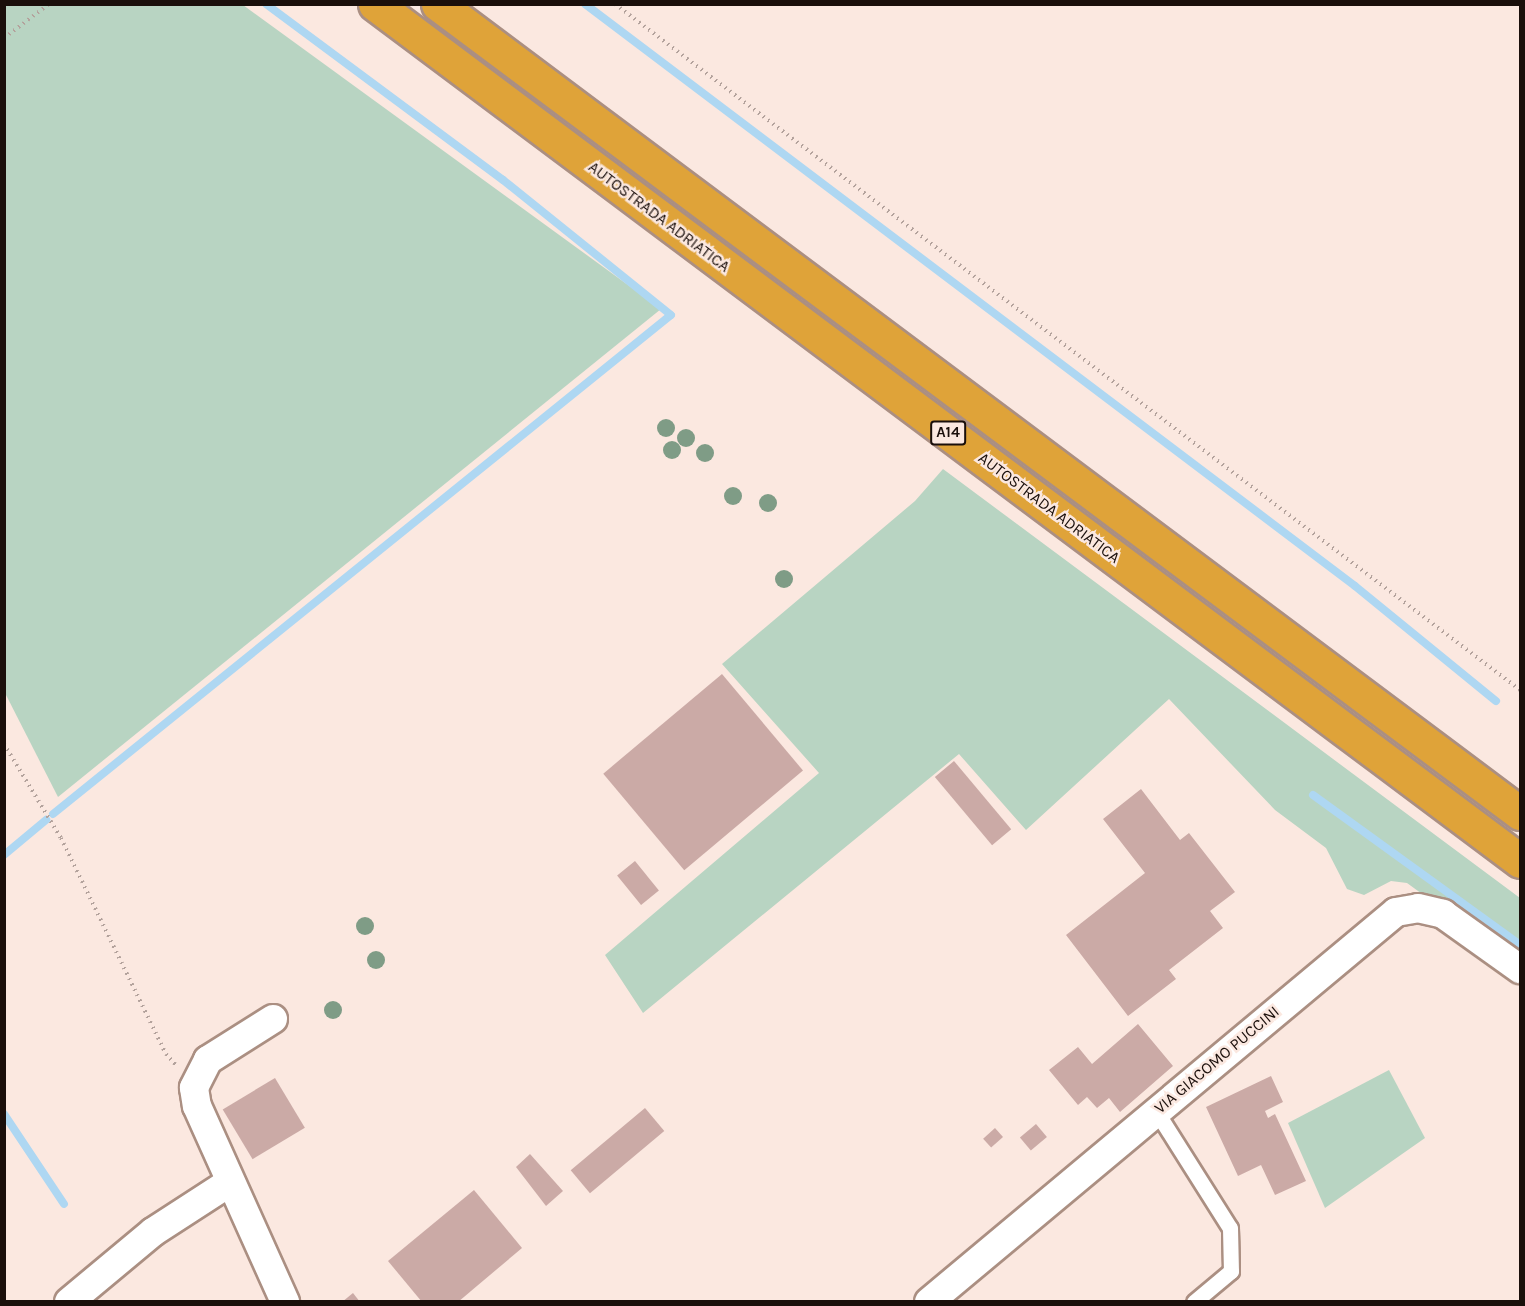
<!DOCTYPE html>
<style>
body{margin:0}
#map{position:relative;width:1525px;height:1306px;overflow:hidden;background:#fbe8e0;font-family:Karla,sans-serif}
div>[style]{position:absolute}
.green>*{inset:0;background:#b8d4c2}
.stream>*{height:8px;margin:-4px;padding:0 4px;transform-origin:4px;border-radius:4px;background:#aed7f2}
.building>*{inset:0;background:#cbaaa6;transform-origin:0 0}
.path>*{height:4px;margin-top:-2px;transform-origin:0;background:repeating-linear-gradient(90deg,#b3a29c 0 1.5px,transparent 0 6px)}
.roads{filter:drop-shadow(2px 0 #ab8f82) drop-shadow(-2px 0 #ab8f82) drop-shadow(0 2px #ab8f82) drop-shadow(0 -2px #ab8f82)}
.lane>*{height:15px;margin:-7.5px;padding:0 7.5px;transform-origin:7.5px;border-radius:7.5px;background:#fff}
.street>*{height:28px;margin:-14px;padding:0 14px;transform-origin:14px;border-radius:14px;background:#fff}
.highway>*{height:33px;margin:-16.5px;padding:0 16.5px;transform-origin:16.5px;border-radius:16.5px;background:#dfa339}
.trees>*{width:18px;height:18px;margin:-9px;border-radius:50%;background:#7f9c86}
span{translate:-50% -50%;white-space:nowrap;text-align:center;line-height:1.15;-webkit-text-stroke:5px #fbe8e0;paint-order:stroke}
.shield-label span{padding:2px 4px;background:#fbe8e0;border:2px solid;border-radius:4px;-webkit-text-stroke-width:0}
.shield-label{font-size:15px;color:#1a0f0b;font-weight:700}
.street-label{font-size:16px;color:#1a0f0b}
.frame{position:absolute;inset:0;border:6px solid #1a0f0b;pointer-events:none}
</style>
<div id="map">
<div class="green">
<div style="clip-path:polygon(5px 4px,243px 5px,661px 309px,58px 797px,5px 693px)"></div>
<div style="clip-path:polygon(943px 469px,1520px 898px,1520px 965px,1407px 883px,1391px 881px,1364px 895px,1347px 889px,1326px 848px,1275px 810px,1169px 699px,1026px 830px,959px 754px,643px 1013px,605px 955px,819px 773px,722px 664px,915px 501px)"></div>
<div style="clip-path:polygon(1389px 1070px,1425px 1138px,1325px 1208px,1288px 1123px)"></div>
</div>
<div class="stream">
<div style="left:585px;top:4px;width:965px;rotate:37.08deg"></div>
<div style="left:1355px;top:586px;width:182px;rotate:39.2deg"></div>
<div style="left:1313px;top:795px;width:256px;rotate:35.9deg"></div>
<div style="left:53px;top:814px;width:794px;rotate:-38.92deg"></div>
<div style="left:671px;top:315px;width:216px;rotate:-141.2deg"></div>
<div style="left:503px;top:180px;width:295px;rotate:-143.4deg"></div>
<div style="left:4px;top:855px;width:55px;rotate:-39.8deg"></div>
<div style="left:4px;top:1114px;width:108px;rotate:56.3deg"></div>
</div>
<div class="building">
<div style="left:722px;top:674px;width:126px;height:155px;rotate:50deg"></div>
<div style="left:954px;top:761px;width:89px;height:25px;rotate:50deg"></div>
<div style="clip-path:polygon(1141px 789px,1180px 840px,1189px 833px,1235px 892px,1210px 911px,1223px 928px,1169px 970px,1176px 979px,1128px 1016px,1066px 935px,1145px 873px,1103px 819px)"></div>
<div style="left:635px;top:861px;width:38px;height:23px;rotate:51deg"></div>
<div style="clip-path:polygon(1138px 1024px,1173px 1066px,1120px 1112px,1109px 1098px,1097px 1108px,1087px 1097px,1078px 1105px,1049px 1070px,1078px 1047px,1092px 1064px)"></div>
<div style="clip-path:polygon(1271px 1076px,1283px 1102px,1265px 1111px,1268px 1118px,1275px 1114px,1306px 1181px,1275px 1195px,1261px 1165px,1238px 1176px,1206px 1107px)"></div>
<div style="left:275px;top:1078px;width:58px;height:61px;rotate:59deg"></div>
<div style="left:645px;top:1108px;width:30px;height:97px;rotate:50deg"></div>
<div style="left:1036px;top:1124px;width:17px;height:21px;rotate:50deg"></div>
<div style="left:995px;top:1128px;width:12px;height:16px;rotate:48deg"></div>
<div style="clip-path:polygon(530px 1154px,563px 1191px,546px 1206px,516px 1167px)"></div>
<div style="clip-path:polygon(474px 1190px,522px 1248px,458px 1302px,422px 1302px,388px 1261px)"></div>
<div style="clip-path:polygon(353px 1293px,360px 1302px,342px 1302px)"></div>
</div>
<div class="path">
<div style="left:615px;top:4px;width:1136px;rotate:37.16deg"></div>
<div style="left:4px;top:38px;width:56px;rotate:-37.1deg"></div>
<div style="left:4px;top:744px;width:110px;rotate:58.8deg"></div>
<div style="left:61px;top:838px;width:240px;rotate:64.1deg"></div>
<div style="left:166px;top:1054px;width:15px;rotate:48deg"></div>
</div>
<div class="roads">
<div class="lane">
<div style="left:1156px;top:1111px;width:138px;rotate:57.7deg"></div>
<div style="left:1230px;top:1228px;width:43px;rotate:88.7deg"></div>
<div style="left:1231px;top:1271px;width:48px;rotate:140deg"></div>
</div>
<div class="street">
<div style="left:273px;top:1019px;width:77px;rotate:147.8deg"></div>
<div style="left:208px;top:1060px;width:31px;rotate:117deg"></div>
<div style="left:194px;top:1088px;width:18px;rotate:81deg"></div>
<div style="left:197px;top:1106px;width:215px;rotate:65.8deg"></div>
<div style="left:69px;top:1302px;width:109px;rotate:-39.8deg"></div>
<div style="left:153px;top:1232px;width:92px;rotate:-33deg"></div>
<div style="left:929px;top:1302px;width:608px;rotate:-39.87deg"></div>
<div style="left:1396px;top:912px;width:22px;rotate:-10deg"></div>
<div style="left:1418px;top:908px;width:26px;rotate:13deg"></div>
<div style="left:1443px;top:914px;width:95px;rotate:35.5deg"></div>
</div>
<div class="highway">
<div style="left:375px;top:4px;width:1430px;rotate:36.81deg"></div>
<div style="left:438px;top:4px;width:1351px;rotate:36.79deg"></div>
</div>
</div>
<div class="trees">
<div style="left:666px;top:428px"></div>
<div style="left:686px;top:438px"></div>
<div style="left:672px;top:450px"></div>
<div style="left:705px;top:453px"></div>
<div style="left:733px;top:496px"></div>
<div style="left:768px;top:503px"></div>
<div style="left:784px;top:579px"></div>
<div style="left:365px;top:926px"></div>
<div style="left:376px;top:960px"></div>
<div style="left:333px;top:1010px"></div>
</div>
<div class="shield-label">
<span style="left:948px;top:433px">A14</span>
</div>
<div class="street-label">
<span style="left:659px;top:217px;rotate:37deg">AUTOSTRADA ADRIATICA</span>
<span style="left:1049px;top:508px;rotate:37deg">AUTOSTRADA ADRIATICA</span>
<span style="left:1217px;top:1060px;rotate:-40deg">VIA GIACOMO PUCCINI</span>
</div>
<div class="frame"></div>
</div>
